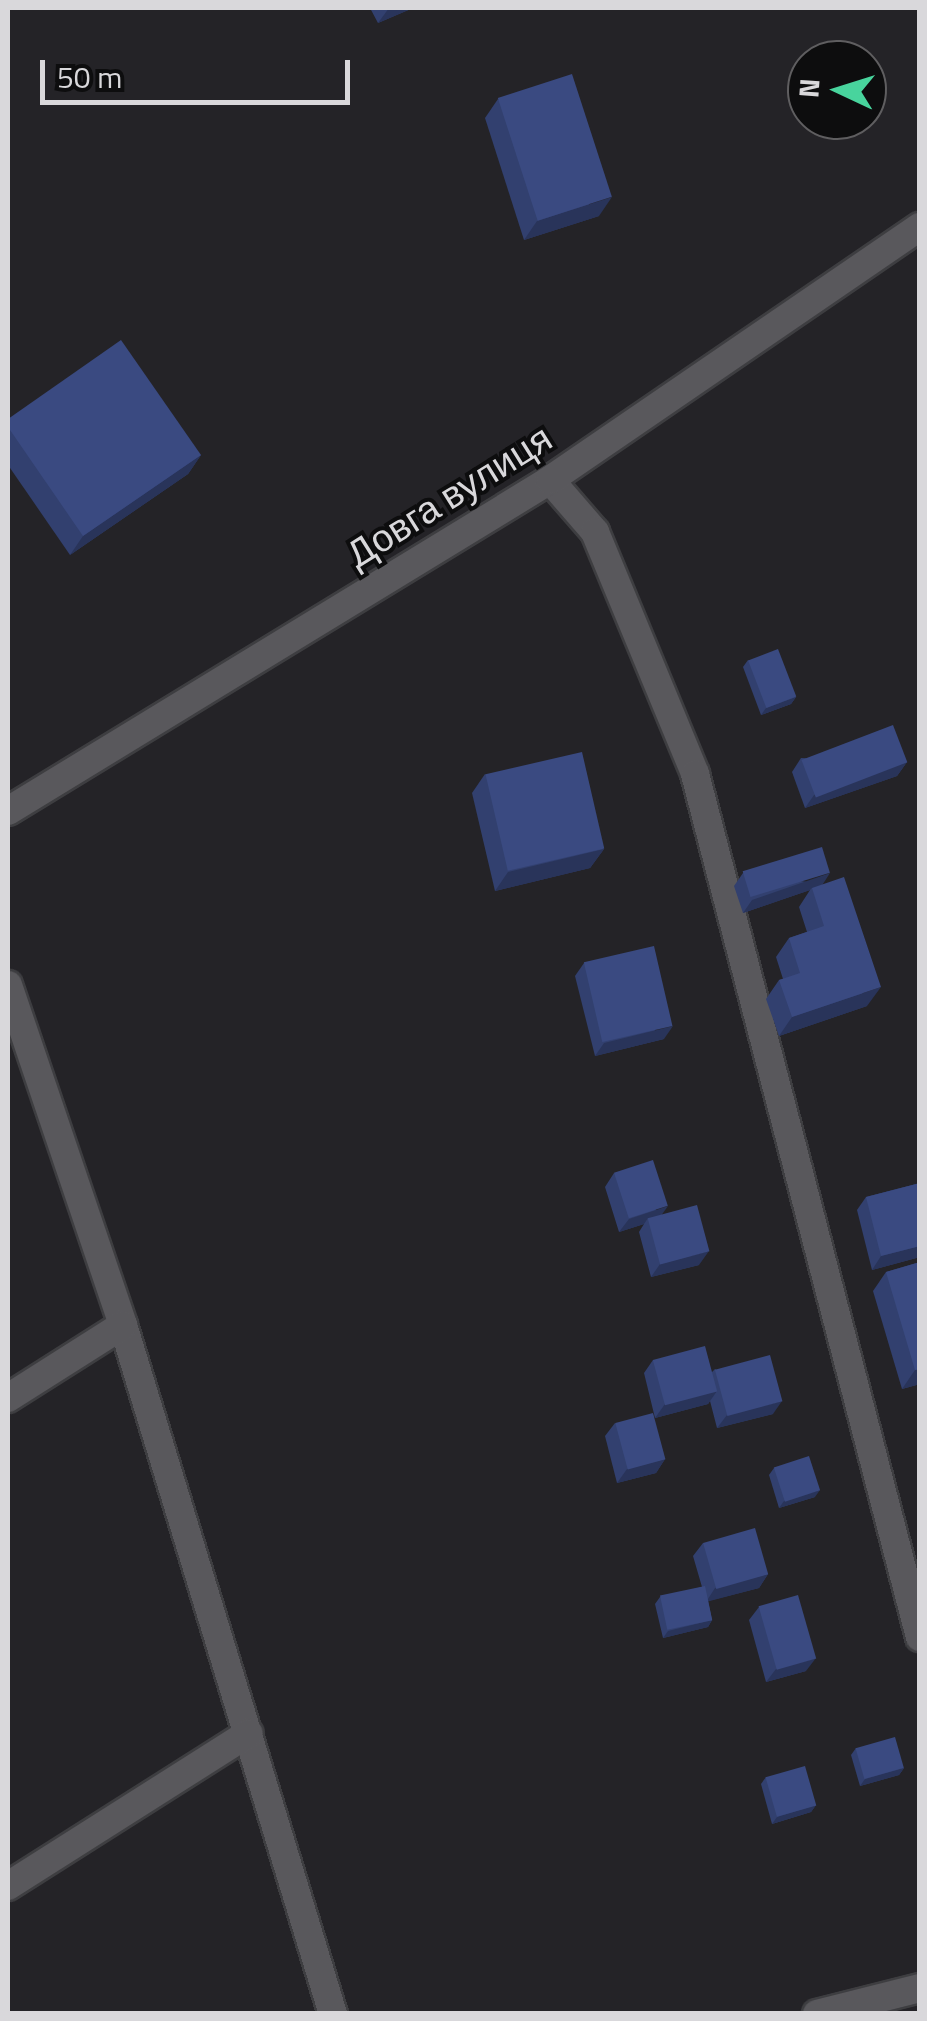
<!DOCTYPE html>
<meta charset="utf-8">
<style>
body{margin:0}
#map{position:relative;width:927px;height:2021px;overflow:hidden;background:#242327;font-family:"Titillium Web",sans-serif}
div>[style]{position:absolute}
.roads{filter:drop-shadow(2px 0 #3e3e41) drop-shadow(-2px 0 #3e3e41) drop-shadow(0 2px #3e3e41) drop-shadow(0 -2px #3e3e41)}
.minor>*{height:28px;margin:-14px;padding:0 14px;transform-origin:14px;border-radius:14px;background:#59585c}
.tertiary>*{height:28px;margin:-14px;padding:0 14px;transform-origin:14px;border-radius:14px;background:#59585c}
.wall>*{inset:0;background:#32406f}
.shaded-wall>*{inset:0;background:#29345a}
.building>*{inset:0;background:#3a4a81;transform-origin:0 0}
span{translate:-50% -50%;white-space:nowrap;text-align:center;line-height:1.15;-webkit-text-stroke:8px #0d0d0e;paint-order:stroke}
.street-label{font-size:38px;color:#d9d8db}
.frame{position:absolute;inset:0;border:10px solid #d9d8db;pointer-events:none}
.north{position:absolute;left:787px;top:40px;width:100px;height:100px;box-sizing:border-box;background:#0d0d0e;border:2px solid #5f5e60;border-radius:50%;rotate:274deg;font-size:28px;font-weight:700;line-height:40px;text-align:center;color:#d9d8db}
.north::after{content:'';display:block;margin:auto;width:35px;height:45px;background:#48d49d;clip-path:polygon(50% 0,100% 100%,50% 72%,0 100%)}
.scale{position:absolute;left:40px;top:60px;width:310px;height:45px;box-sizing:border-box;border:5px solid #d9d8db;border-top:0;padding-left:12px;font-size:30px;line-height:35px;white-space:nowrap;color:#d9d8db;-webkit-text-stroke:8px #0d0d0e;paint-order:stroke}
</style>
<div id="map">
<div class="roads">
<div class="minor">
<div style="left:550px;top:480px;width:69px;rotate:49.1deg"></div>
<div style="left:595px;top:532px;width:262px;rotate:67.5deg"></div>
<div style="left:695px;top:774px;width:892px;rotate:75.39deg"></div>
<div style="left:8px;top:985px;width:359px;rotate:71.3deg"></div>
<div style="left:123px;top:1325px;width:720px;rotate:73.05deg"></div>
<div style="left:8px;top:1398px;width:136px;rotate:-32.4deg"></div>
<div style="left:8px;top:1886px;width:285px;rotate:-32.4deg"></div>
<div style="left:817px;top:2014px;width:106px;rotate:-14.2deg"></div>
</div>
<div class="tertiary">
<div style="left:8px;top:811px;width:635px;rotate:-31.41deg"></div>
<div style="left:550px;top:480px;width:448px;rotate:-34.4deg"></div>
</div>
</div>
<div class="wall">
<div style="clip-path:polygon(370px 8px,413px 8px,378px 23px)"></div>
<div style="clip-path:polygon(498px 99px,599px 216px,524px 240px,485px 118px)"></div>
<div style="clip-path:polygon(8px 419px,201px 455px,188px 474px,70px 555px,8px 465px)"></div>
<div style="clip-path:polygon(748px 660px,796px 697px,791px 704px,761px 715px,743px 667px)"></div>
<div style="clip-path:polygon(801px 758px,907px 762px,897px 776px,805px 808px,792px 772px)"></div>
<div style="clip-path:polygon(485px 774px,604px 849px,590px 868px,495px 891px,472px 793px)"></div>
<div style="clip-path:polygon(743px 873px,822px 884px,867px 1006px,779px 1036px,766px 999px,779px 980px,783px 979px,776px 957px,789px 938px,807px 932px,799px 907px,810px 890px,743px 913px,734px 886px)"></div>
<div style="clip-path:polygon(584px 963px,664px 1039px,595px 1056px,575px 976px)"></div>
<div style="clip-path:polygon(614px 1173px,662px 1215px,699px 1265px,651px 1277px,639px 1232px,644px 1224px,619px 1232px,605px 1187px)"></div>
<div style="clip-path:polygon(920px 1183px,920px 1257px,872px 1270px,857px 1210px,866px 1197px)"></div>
<div style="clip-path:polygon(920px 1262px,920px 1384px,902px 1389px,873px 1291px,886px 1272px)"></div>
<div style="clip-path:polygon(653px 1360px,712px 1372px,715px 1369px,773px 1414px,717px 1428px,710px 1401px,708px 1404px,655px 1418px,644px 1373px)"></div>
<div style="clip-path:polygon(615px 1423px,665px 1459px,656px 1473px,617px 1483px,605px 1436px)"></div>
<div style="clip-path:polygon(774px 1468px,815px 1497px,779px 1508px,769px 1475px)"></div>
<div style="clip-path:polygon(703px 1543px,768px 1574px,759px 1588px,708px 1601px,712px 1620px,708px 1627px,663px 1638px,655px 1604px,660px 1597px,702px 1587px,693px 1556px)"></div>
<div style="clip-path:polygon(759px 1607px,806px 1671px,766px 1682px,749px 1620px)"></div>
<div style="clip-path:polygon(856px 1748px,904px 1768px,899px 1775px,860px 1786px,851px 1755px)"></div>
<div style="clip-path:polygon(766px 1777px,816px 1805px,811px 1812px,772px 1824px,761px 1784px)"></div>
</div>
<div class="shaded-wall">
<div style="clip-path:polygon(389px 8px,413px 8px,378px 23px)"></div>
<div style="clip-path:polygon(612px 197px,599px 216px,524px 240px,537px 221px)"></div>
<div style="clip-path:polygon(201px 455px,188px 474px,70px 555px,83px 536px)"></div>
<div style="clip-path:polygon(796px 697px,791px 704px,761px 715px,766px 708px)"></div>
<div style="clip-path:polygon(907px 762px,897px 776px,805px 808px,814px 795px)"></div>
<div style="clip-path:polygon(604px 849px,590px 868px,495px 891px,508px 872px)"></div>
<div style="clip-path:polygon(830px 873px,821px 887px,812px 888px,810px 890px,743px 913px,752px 900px)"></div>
<div style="clip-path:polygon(881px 987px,867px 1006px,779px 1036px,792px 1017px)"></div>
<div style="clip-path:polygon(673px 1026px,664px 1039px,595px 1056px,604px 1043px)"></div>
<div style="clip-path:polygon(668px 1206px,658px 1220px,648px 1218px,644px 1224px,619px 1232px,629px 1219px)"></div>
<div style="clip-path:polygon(920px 1246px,920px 1257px,872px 1270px,881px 1256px)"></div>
<div style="clip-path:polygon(709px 1251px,699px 1265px,651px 1277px,660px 1264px)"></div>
<div style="clip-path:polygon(920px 1369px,920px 1384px,902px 1389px,915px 1370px)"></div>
<div style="clip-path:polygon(717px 1391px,708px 1404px,655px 1418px,665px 1404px)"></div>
<div style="clip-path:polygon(782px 1401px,773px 1414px,717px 1428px,727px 1415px)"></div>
<div style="clip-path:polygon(665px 1459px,656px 1473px,617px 1483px,627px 1469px)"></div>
<div style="clip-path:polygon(820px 1490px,815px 1497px,779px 1508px,784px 1501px)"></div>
<div style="clip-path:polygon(768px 1574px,759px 1588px,706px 1602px,715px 1588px)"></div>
<div style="clip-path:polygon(712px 1620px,708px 1627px,663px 1638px,668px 1631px)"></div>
<div style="clip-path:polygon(816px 1658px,806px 1671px,766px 1682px,776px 1669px)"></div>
<div style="clip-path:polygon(904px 1768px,899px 1775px,860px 1786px,865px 1779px)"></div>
<div style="clip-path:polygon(816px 1805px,811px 1812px,772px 1824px,777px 1817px)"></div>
</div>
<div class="building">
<div style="left:572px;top:74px;width:129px;height:78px;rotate:72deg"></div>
<div style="clip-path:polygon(121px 340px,201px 455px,83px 536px,8px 427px,8px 419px)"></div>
<div style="left:778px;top:649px;width:51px;height:32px;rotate:69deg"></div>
<div style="left:893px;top:725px;width:40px;height:98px;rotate:69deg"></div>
<div style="left:582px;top:752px;width:99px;height:99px;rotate:77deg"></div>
<div style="left:822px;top:847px;width:27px;height:83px;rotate:73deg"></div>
<div style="clip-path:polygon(844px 877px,881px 987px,792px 1017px,779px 980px,800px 973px,789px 938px,824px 926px,812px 888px)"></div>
<div style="left:654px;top:946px;width:82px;height:72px;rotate:77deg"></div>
<div style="left:653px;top:1160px;width:48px;height:41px;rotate:72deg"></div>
<div style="clip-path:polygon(920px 1183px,920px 1246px,881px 1256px,866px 1197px)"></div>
<div style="left:697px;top:1205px;width:48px;height:51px;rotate:75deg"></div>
<div style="clip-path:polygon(920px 1262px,920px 1369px,915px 1370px,886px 1272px)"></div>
<div style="left:705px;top:1346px;width:47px;height:54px;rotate:75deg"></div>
<div style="left:770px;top:1355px;width:48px;height:57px;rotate:75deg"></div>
<div style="left:653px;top:1413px;width:48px;height:39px;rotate:75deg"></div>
<div style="left:809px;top:1456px;width:36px;height:37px;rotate:72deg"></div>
<div style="left:755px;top:1528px;width:48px;height:54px;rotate:74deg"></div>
<div style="left:705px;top:1586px;width:35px;height:46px;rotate:78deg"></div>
<div style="left:798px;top:1595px;width:66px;height:41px;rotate:74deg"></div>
<div style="left:895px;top:1737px;width:32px;height:41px;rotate:74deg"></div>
<div style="left:805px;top:1766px;width:41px;height:41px;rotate:74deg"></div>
</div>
<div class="street-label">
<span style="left:449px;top:496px;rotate:-32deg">Довга вулиця</span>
</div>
<div class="frame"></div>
<div class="north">N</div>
<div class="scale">50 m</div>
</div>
